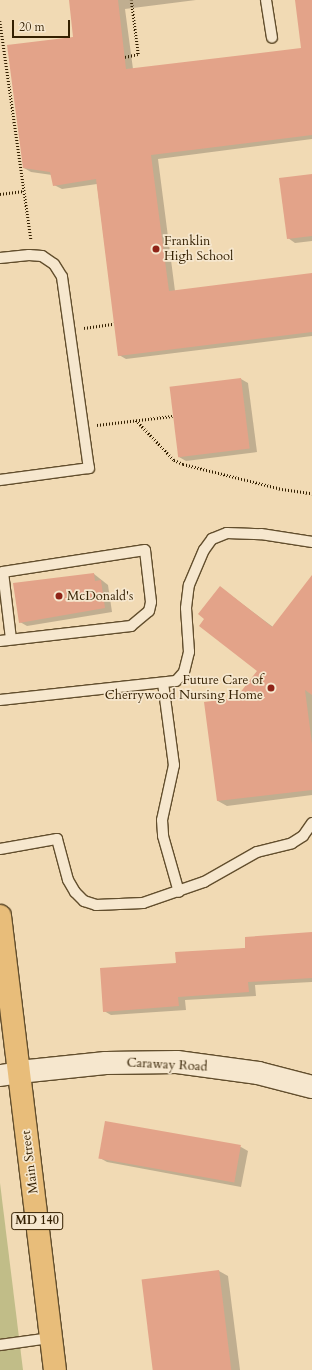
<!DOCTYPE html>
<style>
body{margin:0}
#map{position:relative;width:312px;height:1370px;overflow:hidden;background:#f1dab4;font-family:Cardo,serif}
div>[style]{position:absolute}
.green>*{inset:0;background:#c1bd88}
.shadow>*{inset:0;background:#0003}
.building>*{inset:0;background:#e3a389;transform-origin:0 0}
.path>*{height:2.5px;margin-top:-1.25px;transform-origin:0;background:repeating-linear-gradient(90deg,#331f00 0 1px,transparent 0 3px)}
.roads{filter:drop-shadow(1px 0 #624e2d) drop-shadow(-1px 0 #624e2d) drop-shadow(0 1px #624e2d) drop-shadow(0 -1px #624e2d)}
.service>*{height:10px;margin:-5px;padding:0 5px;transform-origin:5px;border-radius:5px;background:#f6e7ce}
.minor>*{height:21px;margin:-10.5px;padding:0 10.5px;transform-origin:10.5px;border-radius:10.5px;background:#f6e7ce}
.tertiary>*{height:22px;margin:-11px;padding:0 11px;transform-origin:11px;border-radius:11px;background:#f6e7ce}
.primary>*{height:22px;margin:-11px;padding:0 11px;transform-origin:11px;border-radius:11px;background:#e8bd7a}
.dots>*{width:11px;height:11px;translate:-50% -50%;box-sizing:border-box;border:2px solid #f6e7ce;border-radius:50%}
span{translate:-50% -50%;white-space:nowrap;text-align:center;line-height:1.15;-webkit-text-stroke:3.5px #f6e7ce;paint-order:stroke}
.shield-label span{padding:1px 3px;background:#f6e7ce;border:1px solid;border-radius:3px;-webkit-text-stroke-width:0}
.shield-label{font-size:12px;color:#331f00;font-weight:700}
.poi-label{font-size:13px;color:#331f00}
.left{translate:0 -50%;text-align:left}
.right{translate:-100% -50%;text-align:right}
.street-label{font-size:13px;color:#331f00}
.scale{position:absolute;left:12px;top:20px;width:58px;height:18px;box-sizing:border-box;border:2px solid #331f00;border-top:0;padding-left:5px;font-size:12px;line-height:14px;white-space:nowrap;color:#331f00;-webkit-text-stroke:3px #f6e7ce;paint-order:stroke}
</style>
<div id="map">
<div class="green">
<div style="clip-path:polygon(0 1183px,23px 1370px,0 1370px)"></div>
</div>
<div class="shadow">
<div style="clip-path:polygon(70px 0,196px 0,125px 9px,133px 69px,302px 49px,296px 0,312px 0,312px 139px,158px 159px,175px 291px,312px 274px,312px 336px,126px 359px,119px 355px,97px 184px,62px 189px,54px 185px,52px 175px,31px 172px,24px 168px,75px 38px)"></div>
<div style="clip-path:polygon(312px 175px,312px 241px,295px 243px,288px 238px)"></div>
<div style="clip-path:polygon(241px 379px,248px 383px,257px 452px,186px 461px,179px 457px)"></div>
<div style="clip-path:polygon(94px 574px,108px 585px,112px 612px,27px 626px,20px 622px)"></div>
<div style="clip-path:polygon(312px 577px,312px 795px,227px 806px,218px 801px,236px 699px,258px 671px,206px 618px,220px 587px,273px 627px)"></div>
<div style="clip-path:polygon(312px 933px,312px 982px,255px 985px,256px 996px,185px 1000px,186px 1010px,111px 1015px,104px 1011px,177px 963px)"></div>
<div style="clip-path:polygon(241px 1147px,248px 1151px,241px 1187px,107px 1162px,100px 1158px)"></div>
<div style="clip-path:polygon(219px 1271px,228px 1276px,240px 1370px,154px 1370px)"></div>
</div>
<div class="building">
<div style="clip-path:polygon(69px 0,118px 0,126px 69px,301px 48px,295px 0,312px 0,312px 135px,151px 155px,169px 291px,312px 273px,312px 332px,118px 356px,96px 179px,53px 186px,50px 172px,23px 168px,7px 45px,73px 37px)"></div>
<div style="clip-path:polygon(312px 174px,312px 236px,287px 239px,279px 178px)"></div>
<div style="left:241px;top:378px;width:71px;height:72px;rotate:83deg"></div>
<div style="clip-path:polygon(94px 573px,95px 581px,101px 580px,105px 608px,19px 623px,13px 583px)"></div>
<div style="clip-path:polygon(312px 575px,312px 695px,305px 690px,312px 744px,312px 790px,217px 801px,204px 702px,236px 698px,257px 671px,199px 626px,204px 619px,198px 614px,220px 586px,272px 627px)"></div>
<div style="clip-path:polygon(312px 932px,312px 978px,248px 982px,249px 992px,178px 997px,179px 1006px,103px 1012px,100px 968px,176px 963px,175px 952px,245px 948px,245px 937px)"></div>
<div style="left:105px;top:1121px;width:138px;height:38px;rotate:10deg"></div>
<div style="left:219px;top:1270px;width:101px;height:78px;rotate:83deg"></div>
</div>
<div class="path">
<div style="left:0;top:21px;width:221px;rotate:81.9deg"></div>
<div style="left:125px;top:57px;width:13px;rotate:-13deg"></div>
<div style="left:138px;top:54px;width:54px;rotate:-97.4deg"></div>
<div style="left:0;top:194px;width:24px;rotate:-7deg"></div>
<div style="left:84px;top:328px;width:30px;rotate:-8deg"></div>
<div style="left:136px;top:420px;width:55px;rotate:46.5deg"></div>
<div style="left:174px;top:460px;width:10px;rotate:24deg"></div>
<div style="left:183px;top:464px;width:102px;rotate:14.2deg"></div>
<div style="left:282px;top:489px;width:30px;rotate:8deg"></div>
<div style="left:97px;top:425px;width:76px;rotate:-6.8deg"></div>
</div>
<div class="roads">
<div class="service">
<div style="left:266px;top:0;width:38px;rotate:81deg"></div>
<div style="left:0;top:258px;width:29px;rotate:-6deg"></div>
<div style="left:29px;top:255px;width:13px;rotate:4deg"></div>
<div style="left:42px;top:256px;width:14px;rotate:34deg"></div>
<div style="left:54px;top:264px;width:15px;rotate:58deg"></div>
<div style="left:62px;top:277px;width:193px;rotate:82deg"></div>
<div style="left:89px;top:468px;width:90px;rotate:172.3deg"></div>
<div style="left:0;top:641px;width:132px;rotate:-6.5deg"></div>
<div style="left:131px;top:626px;width:23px;rotate:-40deg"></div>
<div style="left:149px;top:611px;width:9px;rotate:-77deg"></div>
<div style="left:151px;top:602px;width:52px;rotate:-96.6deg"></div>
<div style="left:145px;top:550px;width:144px;rotate:171.2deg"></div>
<div style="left:3px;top:572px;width:67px;rotate:83.2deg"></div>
<div style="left:163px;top:683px;width:83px;rotate:82.4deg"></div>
<div style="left:174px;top:765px;width:56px;rotate:102.3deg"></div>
<div style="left:162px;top:820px;width:16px;rotate:86deg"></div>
<div style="left:163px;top:836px;width:58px;rotate:74.1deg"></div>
<div style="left:0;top:700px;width:177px;rotate:-6.2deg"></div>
<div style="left:176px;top:681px;width:12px;rotate:-48deg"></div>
<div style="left:184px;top:672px;width:21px;rotate:-76deg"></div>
<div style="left:189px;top:652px;width:44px;rotate:-93.9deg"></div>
<div style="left:186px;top:608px;width:23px;rotate:-83deg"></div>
<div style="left:189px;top:585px;width:38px;rotate:-67deg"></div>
<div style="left:204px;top:550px;width:14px;rotate:-54deg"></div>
<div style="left:212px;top:539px;width:16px;rotate:-22deg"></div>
<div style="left:227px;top:533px;width:34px;rotate:2deg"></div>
<div style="left:261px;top:534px;width:52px;rotate:8.9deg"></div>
<div style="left:0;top:849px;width:58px;rotate:-10deg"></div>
<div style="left:57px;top:839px;width:42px;rotate:75deg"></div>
<div style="left:68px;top:880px;width:14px;rotate:60deg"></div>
<div style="left:75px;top:892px;width:13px;rotate:45deg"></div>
<div style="left:84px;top:901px;width:13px;rotate:18deg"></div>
<div style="left:96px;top:905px;width:47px;rotate:-2.4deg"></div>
<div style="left:143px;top:903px;width:65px;rotate:-19deg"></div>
<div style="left:204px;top:882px;width:61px;rotate:-29.5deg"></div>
<div style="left:257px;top:852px;width:36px;rotate:-14deg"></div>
<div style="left:292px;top:843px;width:13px;rotate:-32deg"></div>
<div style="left:303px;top:836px;width:16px;rotate:-55deg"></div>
<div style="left:0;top:1345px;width:50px;rotate:-8deg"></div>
</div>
<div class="minor">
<div style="left:0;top:1075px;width:19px;rotate:-9deg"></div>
</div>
<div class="tertiary">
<div style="left:19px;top:1072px;width:87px;rotate:-5.9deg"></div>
<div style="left:106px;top:1063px;width:71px;rotate:-0.8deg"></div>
<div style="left:177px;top:1062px;width:82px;rotate:7.7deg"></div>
<div style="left:258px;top:1073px;width:56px;rotate:14.5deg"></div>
</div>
<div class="primary">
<div style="left:0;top:916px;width:457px;rotate:83.1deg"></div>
</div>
</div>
<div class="dots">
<div style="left:156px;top:249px;background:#8f2418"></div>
<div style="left:59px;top:596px;background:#8f2418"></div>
<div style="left:271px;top:688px;background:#8f2418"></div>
</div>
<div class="shield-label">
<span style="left:37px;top:1221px">MD 140</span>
</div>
<div class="poi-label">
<span class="left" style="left:164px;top:249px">Franklin<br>High School</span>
<span class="left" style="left:67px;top:596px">McDonald's</span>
<span class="right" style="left:263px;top:688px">Future Care of<br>Cherrywood Nursing Home</span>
</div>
<div class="street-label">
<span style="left:167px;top:1065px;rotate:3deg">Caraway Road</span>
<span style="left:30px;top:1162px;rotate:-97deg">Main Street</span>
</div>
<div class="scale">20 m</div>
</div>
